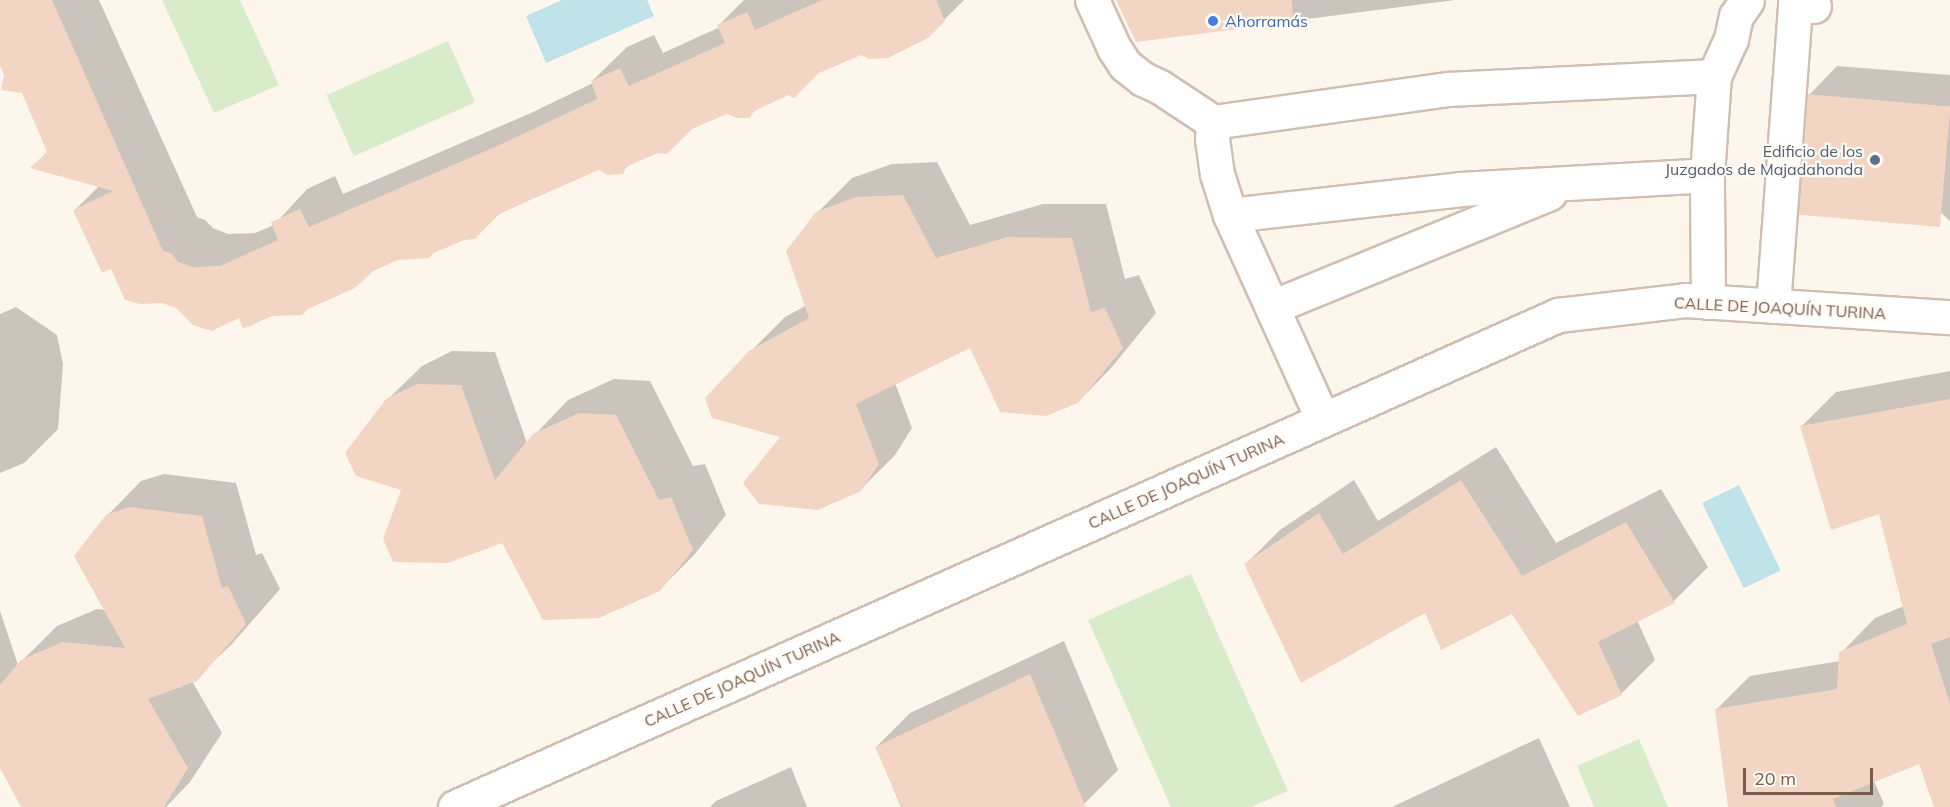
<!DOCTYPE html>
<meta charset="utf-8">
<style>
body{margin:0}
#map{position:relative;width:1950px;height:807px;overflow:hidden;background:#fdf6ec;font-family:Mulish,sans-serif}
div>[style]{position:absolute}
.green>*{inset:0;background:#d8ecc9;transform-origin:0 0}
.water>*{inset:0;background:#bfe3e8;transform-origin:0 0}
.shadow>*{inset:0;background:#0003}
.building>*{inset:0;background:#f3d5c3;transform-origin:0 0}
.roads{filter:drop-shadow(2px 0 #d1beb0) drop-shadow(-2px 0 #d1beb0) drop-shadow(0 2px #d1beb0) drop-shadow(0 -2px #d1beb0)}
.minor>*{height:33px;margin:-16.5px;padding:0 16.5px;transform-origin:16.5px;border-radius:16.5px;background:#fff}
.dots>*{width:16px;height:16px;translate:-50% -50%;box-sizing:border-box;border:3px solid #fffaf3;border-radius:50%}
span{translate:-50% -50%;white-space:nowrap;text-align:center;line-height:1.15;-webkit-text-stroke:4.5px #fffaf3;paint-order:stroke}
.shop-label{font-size:16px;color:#366cbe}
.left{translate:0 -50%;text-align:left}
.service-label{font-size:16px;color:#4e5e75}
.right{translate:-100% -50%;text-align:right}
.street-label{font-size:16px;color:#7a5c4d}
.scale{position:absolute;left:1743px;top:768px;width:130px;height:27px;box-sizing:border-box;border:3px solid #7a5c4d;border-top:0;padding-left:8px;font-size:18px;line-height:21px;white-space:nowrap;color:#7a5c4d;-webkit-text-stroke:4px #fffaf3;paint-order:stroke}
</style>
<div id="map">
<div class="green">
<div style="clip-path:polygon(162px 0,240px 0,279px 85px,214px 113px)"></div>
<div style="left:448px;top:41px;width:67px;height:133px;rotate:66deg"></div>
<div style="clip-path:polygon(1191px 574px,1288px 791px,1251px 807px,1171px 807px,1088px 620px)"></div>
<div style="clip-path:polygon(1639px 739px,1668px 807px,1594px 807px,1577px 766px)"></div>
</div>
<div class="water">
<div style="clip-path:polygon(562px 0,647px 0,654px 16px,546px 63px,526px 16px)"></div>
<div style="left:1739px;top:485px;width:95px;height:41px;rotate:64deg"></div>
</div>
<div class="shadow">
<div style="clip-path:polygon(0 0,99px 0,197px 217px,205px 220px,213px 228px,228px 234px,255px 233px,274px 225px,307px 189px,335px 176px,343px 194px,531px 113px,593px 83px,592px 81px,627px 47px,654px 35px,663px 53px,720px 27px,719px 25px,744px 0,964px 0,927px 37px,861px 53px,819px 72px,789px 94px,758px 108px,749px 116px,727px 112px,692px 128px,657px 152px,630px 164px,622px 172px,599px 169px,500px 213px,475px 238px,463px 238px,398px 259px,239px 316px,177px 307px,112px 267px,75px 210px,100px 185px,49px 152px,17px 20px,0 28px)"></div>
<div style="clip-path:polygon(1118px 0,1455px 0,1137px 41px)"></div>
<div style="clip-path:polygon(1837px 66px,1950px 75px,1950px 221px,1809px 95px)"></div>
<div style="clip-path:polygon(937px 162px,970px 225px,1043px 204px,1106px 204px,1125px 279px,1139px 275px,1156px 313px,1112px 367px,1078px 402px,971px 346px,895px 383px,912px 428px,895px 455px,860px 490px,782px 436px,750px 352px,785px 317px,807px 305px,817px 213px,852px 178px,892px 164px)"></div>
<div style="clip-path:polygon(16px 307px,57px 335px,63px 364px,58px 429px,24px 463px,0 473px,0 314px)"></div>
<div style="clip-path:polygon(452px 351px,495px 352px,527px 443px,568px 400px,614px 379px,650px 381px,693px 466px,705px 464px,726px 515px,694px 555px,659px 590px,503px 541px,403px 489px,387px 400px,422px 366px)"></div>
<div style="clip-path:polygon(1950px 371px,1950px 779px,1919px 762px,1874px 781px,1884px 804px,1881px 807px,1730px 807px,1716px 710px,1750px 676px,1840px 661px,1841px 653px,1875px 618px,1904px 606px,1880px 512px,1802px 426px,1836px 392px)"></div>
<div style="clip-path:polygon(1496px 447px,1556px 543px,1661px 489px,1708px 567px,1674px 601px,1637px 620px,1655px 660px,1621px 694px,1513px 612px,1426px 611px,1246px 564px,1280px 530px,1354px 480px,1378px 521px)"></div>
<div style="clip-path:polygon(164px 474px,236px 483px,256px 555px,262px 553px,280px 589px,231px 645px,192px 681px,222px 733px,190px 782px,166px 807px,23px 807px,0 765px,0 611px,18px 665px,57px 626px,97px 609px,105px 610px,107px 516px,141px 481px)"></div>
<div style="clip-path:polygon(1064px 641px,1118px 770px,1084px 804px,1077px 807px,901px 807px,876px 747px,910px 713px)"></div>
<div style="clip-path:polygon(1539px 738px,1570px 807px,1392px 807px)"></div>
<div style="clip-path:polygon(791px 767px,807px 807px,710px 807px,716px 801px)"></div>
</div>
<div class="building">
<div style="clip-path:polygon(0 0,52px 0,163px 251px,171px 253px,178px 262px,193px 267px,220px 266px,278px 240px,271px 222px,300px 209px,309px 227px,495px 147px,597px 99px,591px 81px,620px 68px,629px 86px,725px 43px,717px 25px,747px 12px,755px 30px,822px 0,936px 0,945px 21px,928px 38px,888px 58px,869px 59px,861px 55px,819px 73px,794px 98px,789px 95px,754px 111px,750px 118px,736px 118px,727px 114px,692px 129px,667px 154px,658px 153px,626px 167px,623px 174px,608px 175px,599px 170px,521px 204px,496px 216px,475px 239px,464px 240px,434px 253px,429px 258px,398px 260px,373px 271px,355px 288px,308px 309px,302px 315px,272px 316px,243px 329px,239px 318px,212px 331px,193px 325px,176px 308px,162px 303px,140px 304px,125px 300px,111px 269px,102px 273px,73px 210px,113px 191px,30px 168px,47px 152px,22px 93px,1px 90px,4px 75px,0 65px)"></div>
<div style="clip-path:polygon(1116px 0,1292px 0,1293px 22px,1136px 42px)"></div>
<div style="left:1807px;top:94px;width:144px;height:121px;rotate:5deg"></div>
<div style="clip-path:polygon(903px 195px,936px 258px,1008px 237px,1072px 238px,1091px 312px,1105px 308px,1123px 348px,1078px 403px,1046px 416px,1000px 412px,970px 348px,856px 404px,879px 464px,861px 491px,818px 510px,759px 504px,743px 483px,780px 437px,712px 418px,705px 398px,749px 351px,809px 318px,786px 251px,816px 212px,856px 197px)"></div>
<div style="clip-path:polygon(417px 384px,461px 385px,495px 480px,533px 434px,579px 413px,616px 415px,659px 500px,671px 497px,693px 550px,660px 591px,599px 618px,543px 620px,502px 543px,448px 563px,393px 562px,383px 539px,401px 490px,356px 476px,345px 453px,386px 399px)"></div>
<div style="clip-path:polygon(1950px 399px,1950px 637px,1931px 644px,1950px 704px,1950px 807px,1934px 807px,1919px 764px,1833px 799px,1836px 807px,1728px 807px,1715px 709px,1837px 689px,1839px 652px,1907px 624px,1879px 514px,1831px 530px,1800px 426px)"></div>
<div style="clip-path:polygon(1461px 480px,1522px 576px,1626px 522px,1675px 603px,1598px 642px,1622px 695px,1578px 716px,1512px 614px,1441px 650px,1425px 613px,1301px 683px,1244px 564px,1319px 513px,1343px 554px)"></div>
<div style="clip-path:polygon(129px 507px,202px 516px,222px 588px,228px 586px,246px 624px,197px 681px,148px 699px,188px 768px,164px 807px,21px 807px,0 768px,0 685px,21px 660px,62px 642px,125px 648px,74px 556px,106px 515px)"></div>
<div style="clip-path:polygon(1030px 674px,1086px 807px,902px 807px,875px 747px)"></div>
</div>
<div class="roads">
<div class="minor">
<div style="left:1092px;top:0;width:53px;rotate:65.4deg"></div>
<div style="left:1114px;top:48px;width:20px;rotate:57deg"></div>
<div style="left:1125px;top:65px;width:23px;rotate:38deg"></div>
<div style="left:1143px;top:79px;width:19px;rotate:25deg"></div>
<div style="left:1160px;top:87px;width:64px;rotate:33.4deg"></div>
<div style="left:1213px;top:122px;width:238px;rotate:-8deg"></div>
<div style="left:1449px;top:89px;width:265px;rotate:-2.8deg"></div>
<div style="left:1213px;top:122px;width:17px;rotate:93deg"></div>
<div style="left:1212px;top:139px;width:35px;rotate:82deg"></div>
<div style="left:1217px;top:174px;width:43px;rotate:72.4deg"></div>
<div style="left:1230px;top:215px;width:225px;rotate:65.6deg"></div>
<div style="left:1230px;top:215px;width:231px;rotate:-6.4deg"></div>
<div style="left:1460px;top:189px;width:247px;rotate:-3.2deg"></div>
<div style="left:1708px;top:302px;width:127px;rotate:-90.5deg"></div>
<div style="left:1707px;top:175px;width:99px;rotate:-86deg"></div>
<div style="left:1714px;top:76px;width:41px;rotate:-65.3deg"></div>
<div style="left:1731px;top:39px;width:24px;rotate:-78deg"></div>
<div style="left:1736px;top:16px;width:19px;rotate:-55deg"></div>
<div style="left:1773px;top:306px;width:303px;rotate:-85.8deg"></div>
<div style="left:1795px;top:4px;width:19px;rotate:6deg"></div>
<div style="left:1272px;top:307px;width:300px;rotate:-22.3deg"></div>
<div style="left:455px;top:807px;width:1208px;rotate:-24.04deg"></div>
<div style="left:1558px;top:315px;width:128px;rotate:-6.7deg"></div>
<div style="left:1685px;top:300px;width:266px;rotate:3.7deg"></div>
</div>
</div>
<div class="dots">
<div style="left:1213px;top:21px;background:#3f7fe0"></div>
<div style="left:1875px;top:160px;background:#5c6f8a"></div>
</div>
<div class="shop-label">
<span class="left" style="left:1225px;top:21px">Ahorramás</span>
</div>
<div class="service-label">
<span class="right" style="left:1863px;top:160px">Edificio de los<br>Juzgados de Majadahonda</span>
</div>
<div class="street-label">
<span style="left:1780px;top:308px;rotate:3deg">CALLE DE JOAQUÍN TURINA</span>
<span style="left:1186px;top:481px;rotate:-24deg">CALLE DE JOAQUÍN TURINA</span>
<span style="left:742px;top:679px;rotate:-24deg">CALLE DE JOAQUÍN TURINA</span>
</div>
<div class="scale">20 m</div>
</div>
